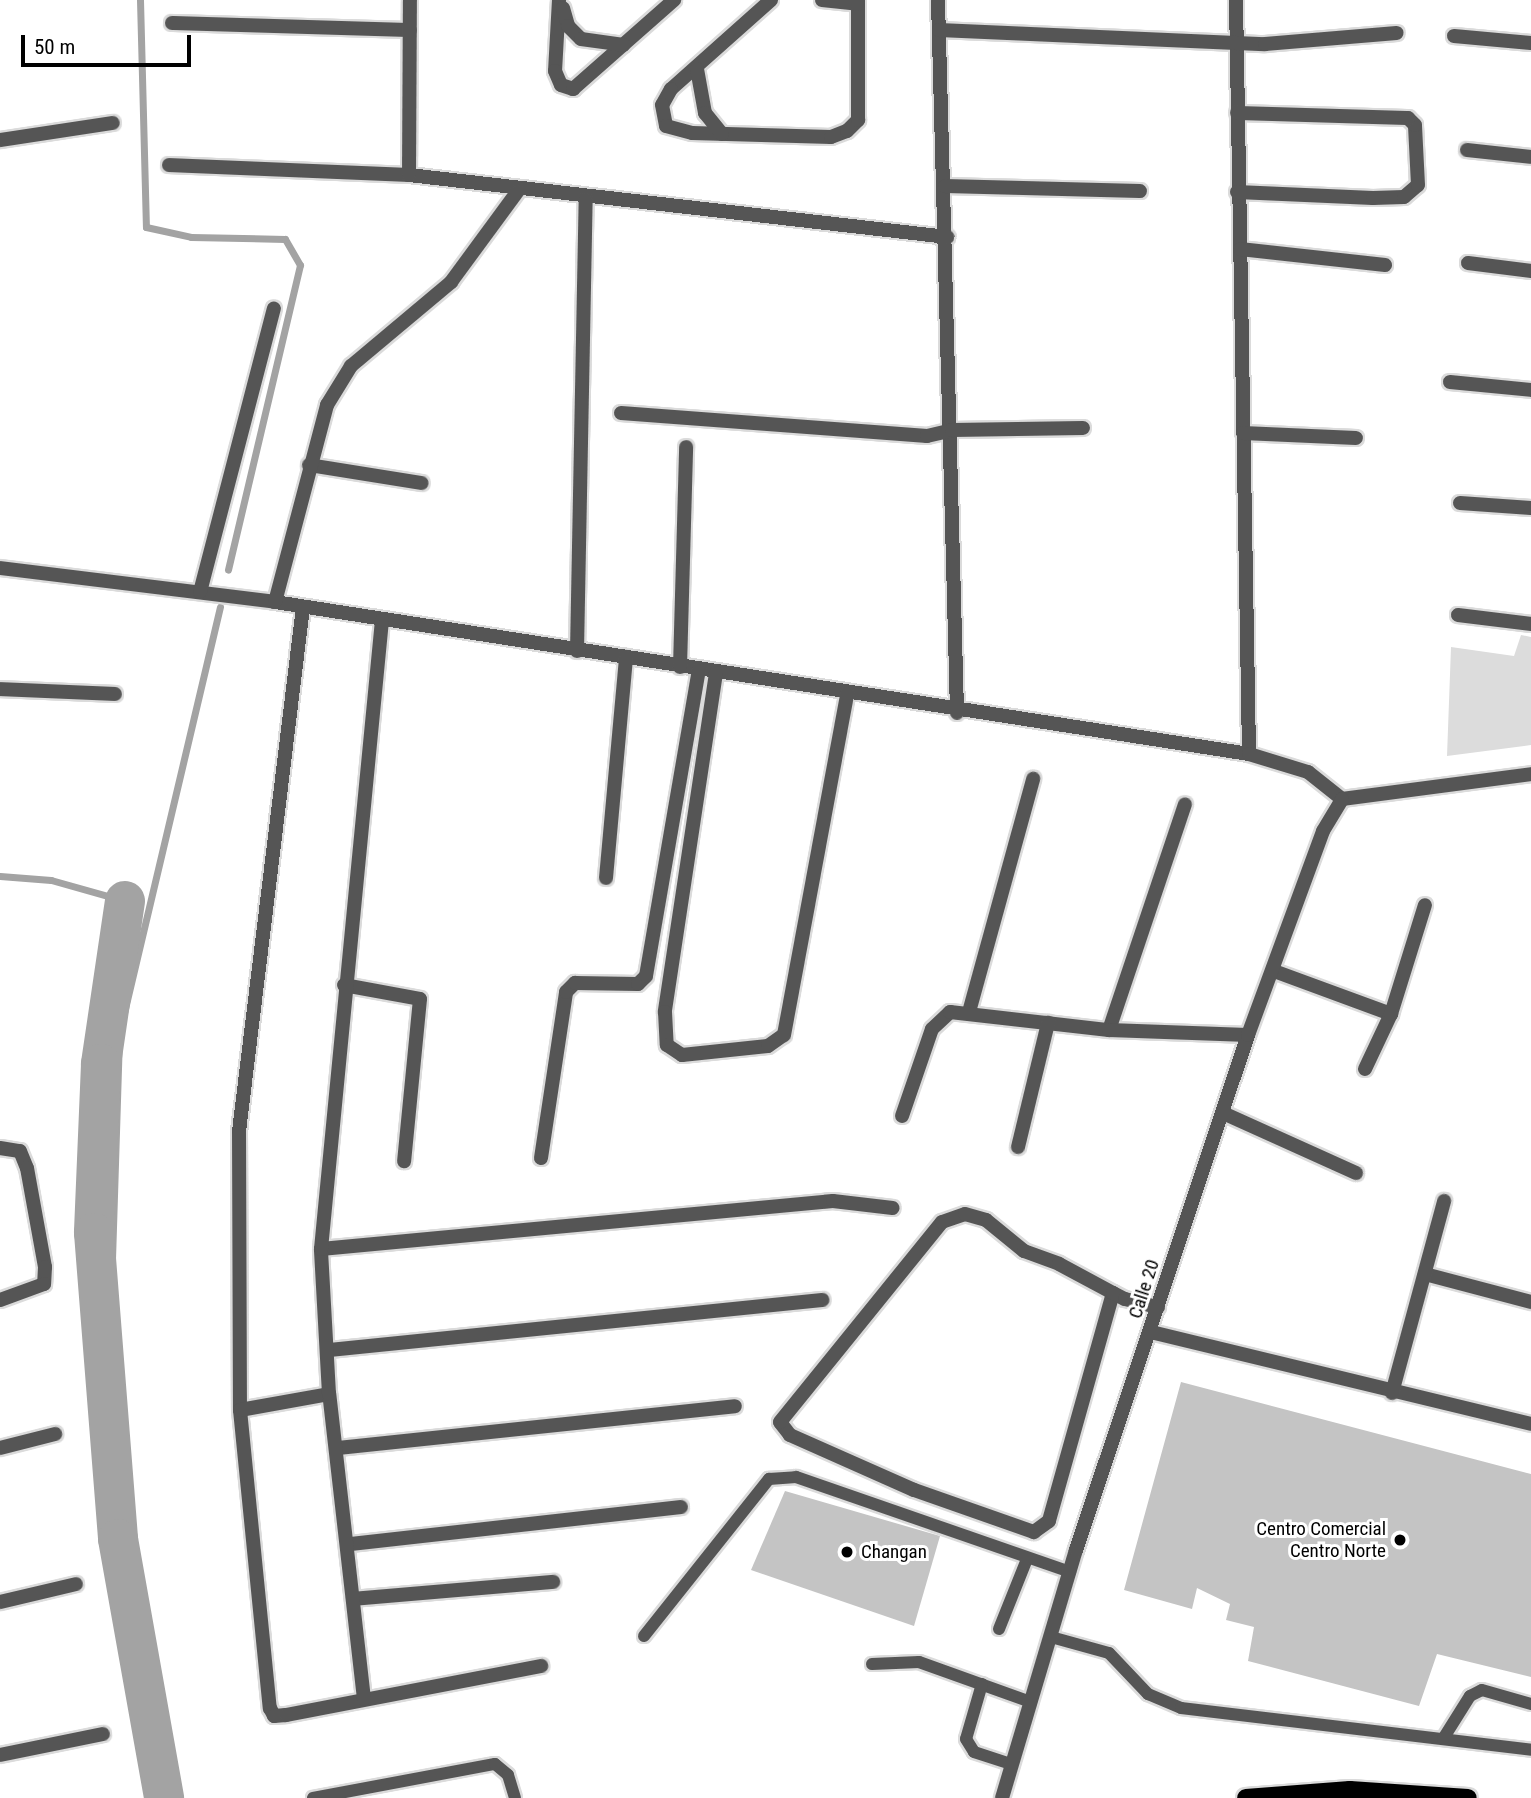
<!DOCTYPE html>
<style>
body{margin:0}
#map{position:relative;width:1531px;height:1798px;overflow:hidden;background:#fff;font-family:"Roboto Condensed",sans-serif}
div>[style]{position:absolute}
.green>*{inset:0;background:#dcdcdc}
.stream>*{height:7px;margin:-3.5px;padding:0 3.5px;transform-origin:3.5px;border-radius:3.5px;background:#a3a3a3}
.river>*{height:40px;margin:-20px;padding:0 20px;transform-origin:20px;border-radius:20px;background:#a3a3a3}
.building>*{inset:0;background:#c4c4c4}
.roads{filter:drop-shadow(2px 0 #dbdbdb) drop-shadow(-2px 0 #dbdbdb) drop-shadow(0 2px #dbdbdb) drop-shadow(0 -2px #dbdbdb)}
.service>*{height:12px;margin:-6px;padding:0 6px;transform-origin:6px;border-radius:6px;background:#555}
.minor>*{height:14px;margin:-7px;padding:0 7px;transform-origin:7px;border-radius:7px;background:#555}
.primary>*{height:18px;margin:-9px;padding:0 9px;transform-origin:9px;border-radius:9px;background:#000}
.dots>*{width:19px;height:19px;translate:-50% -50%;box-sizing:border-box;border:4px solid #fff;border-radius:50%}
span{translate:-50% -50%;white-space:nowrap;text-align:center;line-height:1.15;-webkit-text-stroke:6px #fff;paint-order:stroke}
.street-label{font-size:19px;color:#000}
.poi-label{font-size:19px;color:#000}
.right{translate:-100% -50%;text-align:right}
.left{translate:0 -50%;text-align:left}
.scale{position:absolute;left:21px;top:35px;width:170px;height:32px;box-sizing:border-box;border:4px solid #000;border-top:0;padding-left:9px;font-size:21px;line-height:24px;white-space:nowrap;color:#000;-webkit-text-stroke:5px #fff;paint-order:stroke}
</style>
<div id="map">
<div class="green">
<div style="clip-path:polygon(1521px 635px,1531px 637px,1531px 745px,1447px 756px,1451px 647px,1514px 656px)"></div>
</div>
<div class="stream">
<div style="left:140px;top:0;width:227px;rotate:88.5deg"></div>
<div style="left:146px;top:227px;width:46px;rotate:12.5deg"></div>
<div style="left:191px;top:237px;width:94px;rotate:1.2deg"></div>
<div style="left:285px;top:239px;width:30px;rotate:60deg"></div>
<div style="left:300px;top:265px;width:313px;rotate:103.3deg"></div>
<div style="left:0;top:876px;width:51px;rotate:4.5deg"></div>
<div style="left:51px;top:880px;width:77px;rotate:15.8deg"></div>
<div style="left:176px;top:1798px;width:262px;rotate:-100.1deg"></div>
<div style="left:130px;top:1540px;width:218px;rotate:-95.3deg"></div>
<div style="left:110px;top:1323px;width:289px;rotate:-88.2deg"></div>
<div style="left:119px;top:1034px;width:439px;rotate:-76.7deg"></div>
</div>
<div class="river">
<div style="left:125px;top:901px;width:165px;rotate:98.4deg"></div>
<div style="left:101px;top:1064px;width:169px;rotate:92.4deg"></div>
<div style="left:94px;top:1233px;width:307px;rotate:85.5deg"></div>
<div style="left:118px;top:1539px;width:263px;rotate:79.9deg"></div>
</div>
<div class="building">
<div style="clip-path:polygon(1181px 1382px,1531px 1474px,1531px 1677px,1437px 1654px,1419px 1706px,1248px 1661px,1254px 1627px,1226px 1620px,1230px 1604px,1197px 1588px,1192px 1609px,1124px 1590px)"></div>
<div style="clip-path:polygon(785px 1491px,940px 1536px,914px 1626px,751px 1570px)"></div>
</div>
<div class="roads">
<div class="service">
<div style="left:999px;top:1629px;width:75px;rotate:-68.2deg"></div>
<div style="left:644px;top:1636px;width:201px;rotate:-51.5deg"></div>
<div style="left:769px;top:1479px;width:27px;rotate:-4deg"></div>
<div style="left:796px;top:1477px;width:290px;rotate:19.1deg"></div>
<div style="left:1051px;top:1637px;width:60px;rotate:15.4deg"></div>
<div style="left:1109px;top:1653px;width:57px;rotate:46.4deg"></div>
<div style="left:1148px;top:1694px;width:36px;rotate:23deg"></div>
<div style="left:1181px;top:1708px;width:353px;rotate:6.8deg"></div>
<div style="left:872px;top:1664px;width:47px;rotate:-2.4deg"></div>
<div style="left:919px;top:1662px;width:119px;rotate:19.7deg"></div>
<div style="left:982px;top:1684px;width:57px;rotate:106.2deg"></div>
<div style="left:966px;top:1739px;width:15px;rotate:58deg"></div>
<div style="left:974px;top:1752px;width:40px;rotate:18deg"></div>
<div style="left:1443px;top:1739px;width:51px;rotate:-57.9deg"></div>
<div style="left:1470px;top:1696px;width:13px;rotate:-27deg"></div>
<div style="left:1482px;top:1690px;width:51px;rotate:15.9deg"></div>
<div style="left:313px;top:1798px;width:185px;rotate:-10.6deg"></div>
<div style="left:495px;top:1764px;width:17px;rotate:40deg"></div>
<div style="left:508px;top:1775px;width:24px;rotate:73deg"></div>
</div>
<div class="minor">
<div style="left:559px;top:0;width:71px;rotate:93.2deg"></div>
<div style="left:555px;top:71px;width:15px;rotate:67deg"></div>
<div style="left:561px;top:85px;width:13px;rotate:18deg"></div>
<div style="left:573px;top:89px;width:135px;rotate:-41.4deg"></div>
<div style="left:771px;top:0;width:134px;rotate:138.3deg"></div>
<div style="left:671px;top:89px;width:18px;rotate:119deg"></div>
<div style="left:662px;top:105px;width:21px;rotate:79deg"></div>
<div style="left:666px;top:126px;width:27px;rotate:15deg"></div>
<div style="left:692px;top:133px;width:139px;rotate:1.6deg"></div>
<div style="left:831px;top:137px;width:17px;rotate:-21deg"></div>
<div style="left:847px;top:131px;width:16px;rotate:-45deg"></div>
<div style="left:858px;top:120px;width:120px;rotate:-90deg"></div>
<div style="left:822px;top:0;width:36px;rotate:6deg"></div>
<div style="left:938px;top:0;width:713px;rotate:88.47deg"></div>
<div style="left:1236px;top:0;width:754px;rotate:89.01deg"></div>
<div style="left:563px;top:8px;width:19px;rotate:74deg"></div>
<div style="left:568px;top:26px;width:18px;rotate:45deg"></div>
<div style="left:581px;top:39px;width:43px;rotate:7.9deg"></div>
<div style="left:172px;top:23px;width:238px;rotate:1.7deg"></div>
<div style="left:939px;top:30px;width:326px;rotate:2.5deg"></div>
<div style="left:1265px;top:44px;width:132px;rotate:-4.8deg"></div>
<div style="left:1454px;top:36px;width:77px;rotate:5.2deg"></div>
<div style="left:697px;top:69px;width:45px;rotate:79.7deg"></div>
<div style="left:705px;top:113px;width:27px;rotate:51deg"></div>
<div style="left:0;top:140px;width:114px;rotate:-8.6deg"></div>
<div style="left:1467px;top:150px;width:64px;rotate:6.2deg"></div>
<div style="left:169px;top:165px;width:240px;rotate:2.4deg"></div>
<div style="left:409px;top:175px;width:542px;rotate:6.57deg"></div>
<div style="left:409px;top:175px;width:175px;rotate:-89.7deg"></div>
<div style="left:945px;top:186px;width:195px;rotate:1.5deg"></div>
<div style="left:1237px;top:192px;width:136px;rotate:2.5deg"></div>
<div style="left:1373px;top:198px;width:31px;rotate:-2deg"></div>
<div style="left:1404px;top:197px;width:18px;rotate:-41deg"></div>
<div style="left:1418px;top:185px;width:60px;rotate:-92.9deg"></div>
<div style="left:1415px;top:125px;width:10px;rotate:-135deg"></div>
<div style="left:1408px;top:118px;width:171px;rotate:-178.3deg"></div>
<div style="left:1240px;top:249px;width:146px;rotate:6.3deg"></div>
<div style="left:1468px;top:263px;width:64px;rotate:7.2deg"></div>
<div style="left:1450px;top:382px;width:81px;rotate:5.6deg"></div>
<div style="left:621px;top:413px;width:307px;rotate:4.3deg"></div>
<div style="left:927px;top:436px;width:26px;rotate:-13deg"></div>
<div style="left:952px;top:430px;width:131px;rotate:-0.9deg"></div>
<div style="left:1243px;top:433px;width:113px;rotate:2.5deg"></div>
<div style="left:309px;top:465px;width:114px;rotate:9.1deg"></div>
<div style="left:1460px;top:503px;width:71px;rotate:4deg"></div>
<div style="left:0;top:568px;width:277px;rotate:7deg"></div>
<div style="left:275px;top:602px;width:986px;rotate:8.87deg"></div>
<div style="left:1249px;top:754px;width:62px;rotate:17deg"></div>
<div style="left:1308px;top:772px;width:43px;rotate:38.5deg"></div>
<div style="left:1342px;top:799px;width:191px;rotate:-7.5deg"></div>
<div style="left:200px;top:592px;width:293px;rotate:-75.4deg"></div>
<div style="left:275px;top:602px;width:204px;rotate:-75.2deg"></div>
<div style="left:327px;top:405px;width:46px;rotate:-58.4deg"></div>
<div style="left:351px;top:366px;width:131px;rotate:-40deg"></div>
<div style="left:451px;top:282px;width:112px;rotate:-53.7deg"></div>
<div style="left:303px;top:607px;width:528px;rotate:96.96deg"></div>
<div style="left:239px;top:1131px;width:279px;rotate:89.8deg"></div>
<div style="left:240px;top:1410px;width:300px;rotate:84.3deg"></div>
<div style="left:270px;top:1708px;width:9px;rotate:63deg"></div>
<div style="left:274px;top:1716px;width:12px;rotate:-5deg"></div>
<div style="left:286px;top:1715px;width:260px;rotate:-10.9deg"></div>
<div style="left:1458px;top:615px;width:74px;rotate:7deg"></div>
<div style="left:577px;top:651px;width:452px;rotate:-88.9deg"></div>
<div style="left:680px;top:667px;width:220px;rotate:-88.4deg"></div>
<div style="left:716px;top:673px;width:343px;rotate:98.6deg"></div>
<div style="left:665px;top:1012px;width:33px;rotate:87deg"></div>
<div style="left:667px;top:1045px;width:18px;rotate:34deg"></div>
<div style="left:682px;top:1055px;width:86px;rotate:-6deg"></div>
<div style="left:768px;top:1046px;width:19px;rotate:-35deg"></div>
<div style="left:784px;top:1035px;width:347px;rotate:-79.5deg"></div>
<div style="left:0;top:689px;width:115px;rotate:2.5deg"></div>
<div style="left:606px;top:878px;width:222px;rotate:-84.8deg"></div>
<div style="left:1274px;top:971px;width:125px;rotate:20.2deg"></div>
<div style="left:344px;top:985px;width:77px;rotate:10.4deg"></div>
<div style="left:420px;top:999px;width:163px;rotate:95.6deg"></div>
<div style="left:969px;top:1012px;width:242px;rotate:-74.6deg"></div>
<div style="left:1109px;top:1030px;width:238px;rotate:-71.4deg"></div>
<div style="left:1365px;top:1069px;width:61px;rotate:-64.7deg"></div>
<div style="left:1391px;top:1014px;width:114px;rotate:-72.7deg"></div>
<div style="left:1223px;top:1113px;width:146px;rotate:24.3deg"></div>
<div style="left:902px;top:1116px;width:92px;rotate:-71deg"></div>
<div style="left:932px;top:1029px;width:25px;rotate:-43deg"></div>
<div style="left:950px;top:1012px;width:160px;rotate:6.5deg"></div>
<div style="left:1109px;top:1030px;width:139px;rotate:2.1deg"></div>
<div style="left:1018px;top:1147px;width:128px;rotate:-76.4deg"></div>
<div style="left:0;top:1148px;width:20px;rotate:9deg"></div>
<div style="left:20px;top:1151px;width:18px;rotate:68deg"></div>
<div style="left:27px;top:1168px;width:101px;rotate:79.7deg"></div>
<div style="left:45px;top:1267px;width:17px;rotate:93deg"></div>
<div style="left:44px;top:1284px;width:47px;rotate:160deg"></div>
<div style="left:541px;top:1158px;width:168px;rotate:-81.4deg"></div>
<div style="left:566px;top:992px;width:13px;rotate:-45deg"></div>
<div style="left:575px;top:983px;width:63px;rotate:0.9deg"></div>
<div style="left:638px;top:984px;width:11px;rotate:-45deg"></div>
<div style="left:646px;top:976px;width:311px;rotate:-80.2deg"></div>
<div style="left:321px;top:1249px;width:514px;rotate:-5.36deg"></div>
<div style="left:833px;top:1201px;width:60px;rotate:6.7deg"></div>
<div style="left:1425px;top:1274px;width:110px;rotate:14.8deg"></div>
<div style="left:1113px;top:1293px;width:237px;rotate:105.7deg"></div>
<div style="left:1049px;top:1521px;width:19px;rotate:144deg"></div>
<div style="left:1034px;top:1532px;width:127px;rotate:-160.7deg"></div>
<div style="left:914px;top:1490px;width:136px;rotate:-156.1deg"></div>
<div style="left:790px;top:1435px;width:16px;rotate:-128deg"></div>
<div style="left:780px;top:1422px;width:257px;rotate:-51deg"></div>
<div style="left:942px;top:1222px;width:24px;rotate:-19deg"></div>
<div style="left:965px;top:1214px;width:22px;rotate:16deg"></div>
<div style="left:986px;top:1220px;width:49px;rotate:39.2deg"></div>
<div style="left:1024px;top:1251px;width:37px;rotate:20deg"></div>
<div style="left:1059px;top:1264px;width:61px;rotate:28.2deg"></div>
<div style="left:1113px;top:1293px;width:13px;rotate:27deg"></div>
<div style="left:1125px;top:1299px;width:34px;rotate:14deg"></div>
<div style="left:1151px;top:1332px;width:391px;rotate:13.6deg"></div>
<div style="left:329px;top:1350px;width:496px;rotate:-5.8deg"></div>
<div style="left:1392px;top:1393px;width:199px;rotate:-74.8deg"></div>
<div style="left:240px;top:1410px;width:90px;rotate:-10.2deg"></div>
<div style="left:0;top:1448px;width:57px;rotate:-14.3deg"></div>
<div style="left:338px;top:1448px;width:399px;rotate:-6deg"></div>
<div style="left:351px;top:1544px;width:332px;rotate:-6.4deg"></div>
<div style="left:353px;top:1599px;width:201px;rotate:-4.9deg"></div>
<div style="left:0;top:1602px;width:78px;rotate:-13.3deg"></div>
<div style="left:364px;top:1699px;width:307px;rotate:-96.5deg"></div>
<div style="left:329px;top:1394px;width:145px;rotate:-93.2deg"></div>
<div style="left:321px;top:1249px;width:632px;rotate:-84.46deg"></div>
<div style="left:0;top:1755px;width:105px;rotate:-11.5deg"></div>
<div style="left:1002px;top:1798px;width:259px;rotate:-73.4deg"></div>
<div style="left:1076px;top:1550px;width:543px;rotate:-71.53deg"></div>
<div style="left:1248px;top:1035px;width:217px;rotate:-69.8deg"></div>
<div style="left:1323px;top:831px;width:37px;rotate:-59deg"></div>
</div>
<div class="primary">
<div style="left:1246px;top:1798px;width:104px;rotate:-4.4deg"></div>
<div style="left:1350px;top:1790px;width:118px;rotate:3.9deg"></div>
</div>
</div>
<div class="dots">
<div style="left:1400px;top:1540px;background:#000"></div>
<div style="left:847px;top:1552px;background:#000"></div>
</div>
<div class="street-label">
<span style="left:1144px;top:1289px;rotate:-72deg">Calle 20</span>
</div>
<div class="poi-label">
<span class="right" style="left:1386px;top:1540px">Centro Comercial<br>Centro Norte</span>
<span class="left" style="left:861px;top:1552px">Changan</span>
</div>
<div class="scale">50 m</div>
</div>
